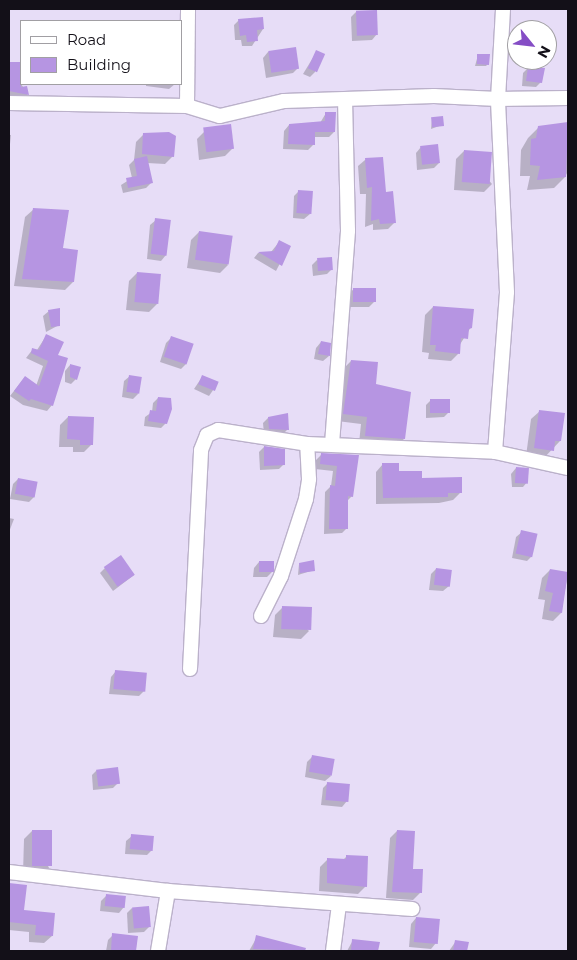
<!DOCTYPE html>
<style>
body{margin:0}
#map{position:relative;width:577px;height:960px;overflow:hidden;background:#e7ddf7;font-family:Montserrat,sans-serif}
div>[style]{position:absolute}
.shadow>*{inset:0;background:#0003}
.building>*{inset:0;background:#b695e2;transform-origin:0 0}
.roads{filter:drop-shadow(1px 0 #bbb1ca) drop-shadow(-1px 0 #bbb1ca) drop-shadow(0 1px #bbb1ca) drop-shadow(0 -1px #bbb1ca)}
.minor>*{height:14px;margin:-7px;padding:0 7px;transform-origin:7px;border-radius:7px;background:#fff}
span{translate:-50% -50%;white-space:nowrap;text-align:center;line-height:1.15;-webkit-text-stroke:4px #fff;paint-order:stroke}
.frame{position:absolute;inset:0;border:10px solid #131018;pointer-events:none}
.legend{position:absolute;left:20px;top:20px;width:162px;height:65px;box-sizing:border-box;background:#fff;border:1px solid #a19fa3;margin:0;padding:6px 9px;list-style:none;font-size:15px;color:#131018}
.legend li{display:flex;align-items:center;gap:10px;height:25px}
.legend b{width:25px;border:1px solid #a19fa3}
.north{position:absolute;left:507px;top:20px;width:50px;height:50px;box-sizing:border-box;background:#fff;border:1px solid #a19fa3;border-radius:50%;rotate:119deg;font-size:14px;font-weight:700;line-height:20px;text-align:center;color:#131018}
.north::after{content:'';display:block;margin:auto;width:18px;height:22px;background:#854dc5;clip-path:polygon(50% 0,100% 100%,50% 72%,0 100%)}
</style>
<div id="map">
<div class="shadow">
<div style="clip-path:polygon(356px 12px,377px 34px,372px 40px,352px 41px,351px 17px)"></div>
<div style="clip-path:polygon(239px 20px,263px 29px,252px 46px,242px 46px,241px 40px,235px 40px,234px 25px)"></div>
<div style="clip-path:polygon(295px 48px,298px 68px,293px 73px,266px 78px,263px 58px,268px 52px)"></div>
<div style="clip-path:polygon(317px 51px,315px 72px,310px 77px,303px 74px)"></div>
<div style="clip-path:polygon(478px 55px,488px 64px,486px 66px,475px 66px)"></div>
<div style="clip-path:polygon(9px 63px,21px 63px,21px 84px,28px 94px,21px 101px,9px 100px)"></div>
<div style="clip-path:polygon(528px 68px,541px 82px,536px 87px,522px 86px,523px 73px)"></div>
<div style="clip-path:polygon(146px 84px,175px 84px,169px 89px,146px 86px)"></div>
<div style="clip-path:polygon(326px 113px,334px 132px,329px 137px,314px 137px,313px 145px,308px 150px,283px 149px,284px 131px,289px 125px,320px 123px)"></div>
<div style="clip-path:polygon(432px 119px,442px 125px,431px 129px)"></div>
<div style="clip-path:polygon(568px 124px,568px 171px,565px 177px,554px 188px,527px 190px,530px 176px,520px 176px,521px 150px,528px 138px,539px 127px)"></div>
<div style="clip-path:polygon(205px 131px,233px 148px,225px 156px,199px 160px,197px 139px)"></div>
<div style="clip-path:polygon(144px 134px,173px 156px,165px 164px,147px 163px,151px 183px,146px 188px,123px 193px,121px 185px,132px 178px,129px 165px,134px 160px,136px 142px)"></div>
<div style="clip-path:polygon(9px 135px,11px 135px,9px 153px)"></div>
<div style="clip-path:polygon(421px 147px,439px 163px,434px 168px,417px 170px,416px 153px)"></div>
<div style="clip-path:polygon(464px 151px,492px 184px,484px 192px,454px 190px,456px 159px)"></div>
<div style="clip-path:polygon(382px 158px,385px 193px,395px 222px,388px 229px,373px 230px,373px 224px,365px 227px,366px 194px,360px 194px,358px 166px,365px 160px)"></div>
<div style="clip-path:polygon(299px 191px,310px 214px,304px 219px,293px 218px,294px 196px)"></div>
<div style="clip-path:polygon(34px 209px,62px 249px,73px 282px,65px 290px,14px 286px,25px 217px)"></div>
<div style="clip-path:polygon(156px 220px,166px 255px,161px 261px,147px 259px,150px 225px)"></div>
<div style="clip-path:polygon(199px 232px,228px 265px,220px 273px,187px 268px,191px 240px)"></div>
<div style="clip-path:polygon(279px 242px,289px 246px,276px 271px,254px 258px,258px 253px,271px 252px)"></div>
<div style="clip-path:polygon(317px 260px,332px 269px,327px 274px,313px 276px,312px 265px)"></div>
<div style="clip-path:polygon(137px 273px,157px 304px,149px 312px,126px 310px,129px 281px)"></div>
<div style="clip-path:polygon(354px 289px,374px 302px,369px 307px,348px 307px,348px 294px)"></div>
<div style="clip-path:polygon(433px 307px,471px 327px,459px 346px,459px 353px,451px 361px,428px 359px,429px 353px,422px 352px,425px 315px)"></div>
<div style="clip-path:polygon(49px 311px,59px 325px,46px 332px,43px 316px)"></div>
<div style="clip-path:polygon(46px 336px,56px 356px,52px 405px,47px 411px,23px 405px,10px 396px,25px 377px,36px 386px,43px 366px,26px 358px,33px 349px,37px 350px)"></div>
<div style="clip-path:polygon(171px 338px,186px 364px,181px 369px,160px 362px,166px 343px)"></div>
<div style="clip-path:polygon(321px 342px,329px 356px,323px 361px,314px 359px,316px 348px)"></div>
<div style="clip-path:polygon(351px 361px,404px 439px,397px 446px,359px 443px,361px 424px,337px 421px,344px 368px)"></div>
<div style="clip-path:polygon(70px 365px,76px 379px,71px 384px,65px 382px,65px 371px)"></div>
<div style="clip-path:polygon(130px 376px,138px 394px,133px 399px,122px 397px,124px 381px)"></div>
<div style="clip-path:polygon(202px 377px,218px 383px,209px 396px,194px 389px)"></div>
<div style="clip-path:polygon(158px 398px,166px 423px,161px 428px,144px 426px,145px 417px,152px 412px,153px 403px)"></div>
<div style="clip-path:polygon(431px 400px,449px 412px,444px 417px,426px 418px,426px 405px)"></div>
<div style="clip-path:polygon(540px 411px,560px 441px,544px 458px,526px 456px,531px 419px)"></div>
<div style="clip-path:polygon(68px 417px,92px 444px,84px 452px,73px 452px,73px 447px,59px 447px,60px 425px)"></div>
<div style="clip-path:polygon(268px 418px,288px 429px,283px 434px,264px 434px,263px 423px)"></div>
<div style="clip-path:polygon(264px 447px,284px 464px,279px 469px,260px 470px,259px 452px)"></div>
<div style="clip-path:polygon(321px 455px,358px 456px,352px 496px,347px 501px,347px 528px,342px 533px,324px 534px,325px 492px,331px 486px,333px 471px,315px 469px,316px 460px)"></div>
<div style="clip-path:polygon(383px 464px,398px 472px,460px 493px,453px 500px,439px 503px,376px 504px,376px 472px)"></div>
<div style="clip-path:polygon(516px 468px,528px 481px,523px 487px,512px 487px,511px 474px)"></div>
<div style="clip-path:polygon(18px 479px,34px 497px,29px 502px,10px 499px,13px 484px)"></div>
<div style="clip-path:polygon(9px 518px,14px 519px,9px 532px)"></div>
<div style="clip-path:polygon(522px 532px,532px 556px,527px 561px,512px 558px,516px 537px)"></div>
<div style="clip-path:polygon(259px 562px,272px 572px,267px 577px,253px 577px,254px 568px)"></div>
<div style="clip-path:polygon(299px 564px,314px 570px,298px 575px)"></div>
<div style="clip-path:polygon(105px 568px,134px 575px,113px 591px,100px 573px)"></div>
<div style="clip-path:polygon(436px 569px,449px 586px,443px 591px,429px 590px,431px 574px)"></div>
<div style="clip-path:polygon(550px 570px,568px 573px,561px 613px,553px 621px,542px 619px,545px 600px,538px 599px,542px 578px)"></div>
<div style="clip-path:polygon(283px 607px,309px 631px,301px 639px,273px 637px,275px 615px)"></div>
<div style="clip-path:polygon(116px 671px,144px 691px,139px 696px,109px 694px,111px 677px)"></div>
<div style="clip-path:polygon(312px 757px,331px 776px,325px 781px,305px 777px,307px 762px)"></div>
<div style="clip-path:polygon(97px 770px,118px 783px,113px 788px,93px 790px,92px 775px)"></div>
<div style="clip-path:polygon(328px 783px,347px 801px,342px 807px,321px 805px,323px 788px)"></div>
<div style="clip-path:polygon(32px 831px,49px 868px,41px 876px,23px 873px,24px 839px)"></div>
<div style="clip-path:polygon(397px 831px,420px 893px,413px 900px,386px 898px,390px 838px)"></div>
<div style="clip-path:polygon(132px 836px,152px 850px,147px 855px,125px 854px,126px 841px)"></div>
<div style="clip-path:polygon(347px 856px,366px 886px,358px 894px,319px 891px,320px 867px,328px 859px,343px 860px)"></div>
<div style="clip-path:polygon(9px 884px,26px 886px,23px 911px,52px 936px,44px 943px,29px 942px,29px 932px,9px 930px)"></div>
<div style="clip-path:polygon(106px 896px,124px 907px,119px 913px,100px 911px,101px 901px)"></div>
<div style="clip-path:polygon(132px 908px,149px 927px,144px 932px,128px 933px,127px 913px)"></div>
<div style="clip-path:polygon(416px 918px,436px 943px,431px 949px,409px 947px,411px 924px)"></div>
<div style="clip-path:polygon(113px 935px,136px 937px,135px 951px,106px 951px,108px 940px)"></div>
<div style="clip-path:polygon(257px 937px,292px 946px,291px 951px,249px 951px)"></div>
<div style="clip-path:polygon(353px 940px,378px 943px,377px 951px,347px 951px)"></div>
<div style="clip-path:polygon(456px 941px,467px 943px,466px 951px,449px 951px)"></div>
</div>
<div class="building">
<div style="left:377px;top:10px;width:25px;height:21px;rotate:88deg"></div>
<div style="clip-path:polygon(263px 17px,264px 29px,257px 30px,258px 41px,247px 42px,246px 35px,240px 36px,238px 19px)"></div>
<div style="left:296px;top:47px;width:22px;height:28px;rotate:82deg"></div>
<div style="left:316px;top:50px;width:10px;height:20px;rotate:24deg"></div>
<div style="clip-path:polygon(477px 54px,490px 54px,489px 65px,477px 64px)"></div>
<div style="clip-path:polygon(9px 62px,21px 62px,21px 87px,27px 86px,29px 95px,9px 91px)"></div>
<div style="clip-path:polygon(528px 67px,545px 68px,542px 83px,526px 81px)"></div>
<div style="clip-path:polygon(325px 112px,336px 112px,335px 132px,315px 132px,315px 145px,288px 144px,289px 124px,325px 121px)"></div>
<div style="left:443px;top:116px;width:10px;height:12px;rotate:84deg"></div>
<div style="clip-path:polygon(568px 122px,566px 177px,537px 180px,540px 166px,530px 165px,531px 139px,536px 138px,538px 126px)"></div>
<div style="left:231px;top:124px;width:25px;height:28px;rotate:83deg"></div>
<div style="clip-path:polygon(169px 132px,176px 136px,174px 157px,142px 154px,143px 133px)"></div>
<div style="left:438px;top:144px;width:19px;height:18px;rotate:84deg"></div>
<div style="left:464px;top:150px;width:28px;height:32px;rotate:4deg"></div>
<div style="clip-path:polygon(147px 156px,153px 183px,128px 188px,126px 178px,137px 176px,134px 159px)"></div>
<div style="clip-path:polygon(383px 157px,386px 192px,393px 191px,396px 223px,380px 224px,379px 219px,371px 221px,372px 187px,367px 188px,365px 158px)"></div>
<div style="left:298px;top:190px;width:15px;height:23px;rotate:4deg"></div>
<div style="clip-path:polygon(33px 208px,69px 210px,63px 248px,78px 250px,74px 282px,22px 279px)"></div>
<div style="left:155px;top:218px;width:16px;height:36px;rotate:7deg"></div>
<div style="left:199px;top:231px;width:34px;height:29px;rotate:8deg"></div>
<div style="clip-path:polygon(279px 240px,291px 246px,282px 266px,258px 252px,274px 251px)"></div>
<div style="left:332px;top:257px;width:13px;height:15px;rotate:86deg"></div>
<div style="left:137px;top:272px;width:24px;height:30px;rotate:5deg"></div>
<div style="left:353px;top:288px;width:23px;height:14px"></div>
<div style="clip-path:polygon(433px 306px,474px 309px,472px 328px,469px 329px,468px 339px,461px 338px,460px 354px,435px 351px,436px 345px,430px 345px)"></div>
<div style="clip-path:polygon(60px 308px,60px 326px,51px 327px,48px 310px)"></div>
<div style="clip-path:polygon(46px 334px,64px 342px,58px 355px,68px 358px,53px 406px,31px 399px,29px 401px,14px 391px,25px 376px,39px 386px,48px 361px,31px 353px,32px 348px,39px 350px)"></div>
<div style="left:171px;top:336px;width:24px;height:22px;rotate:19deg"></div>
<div style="clip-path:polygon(321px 341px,331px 343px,330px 356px,318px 354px)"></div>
<div style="clip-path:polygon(351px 360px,378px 362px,376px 384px,411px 392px,405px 439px,365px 436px,367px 417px,343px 414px)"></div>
<div style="clip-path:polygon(70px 364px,81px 367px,77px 380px,70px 377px)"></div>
<div style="left:129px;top:375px;width:13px;height:17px;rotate:9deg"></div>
<div style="left:202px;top:375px;width:18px;height:10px;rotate:22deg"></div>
<div style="clip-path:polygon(158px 397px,171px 398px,172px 409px,167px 424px,148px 421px,150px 410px,156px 411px)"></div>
<div style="left:430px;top:399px;width:20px;height:14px"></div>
<div style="clip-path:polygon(539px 410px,565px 413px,561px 441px,555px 441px,554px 451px,534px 448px)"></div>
<div style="clip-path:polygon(288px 413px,289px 430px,269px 429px,268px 417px)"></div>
<div style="clip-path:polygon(68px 416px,94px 417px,93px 445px,80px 445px,80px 440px,67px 439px)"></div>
<div style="clip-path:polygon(264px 446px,285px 449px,285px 465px,264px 466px)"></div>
<div style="clip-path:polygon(321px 453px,359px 455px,353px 497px,348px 496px,348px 529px,329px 529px,330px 485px,335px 486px,337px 466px,320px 464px)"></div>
<div style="clip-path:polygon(382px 463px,399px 463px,399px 471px,422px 471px,422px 478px,462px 477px,462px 493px,448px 493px,448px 497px,383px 498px)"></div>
<div style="left:516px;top:467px;width:13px;height:16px;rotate:4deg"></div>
<div style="left:18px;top:478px;width:20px;height:16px;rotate:11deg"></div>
<div style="left:521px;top:530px;width:17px;height:24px;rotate:13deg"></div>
<div style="left:121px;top:555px;width:24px;height:21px;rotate:55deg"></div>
<div style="clip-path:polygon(314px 560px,315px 571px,300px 573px,299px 563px)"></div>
<div style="left:259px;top:561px;width:15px;height:11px"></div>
<div style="left:436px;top:568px;width:16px;height:17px;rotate:7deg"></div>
<div style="clip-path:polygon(550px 569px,568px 572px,562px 613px,549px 611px,553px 593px,545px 591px)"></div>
<div style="left:282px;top:606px;width:30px;height:23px;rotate:2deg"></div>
<div style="left:115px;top:670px;width:32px;height:19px;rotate:5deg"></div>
<div style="left:312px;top:755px;width:23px;height:17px;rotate:10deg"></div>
<div style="left:118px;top:767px;width:17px;height:22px;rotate:83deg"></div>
<div style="left:327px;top:782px;width:23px;height:18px;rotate:5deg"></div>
<div style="left:32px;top:830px;width:20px;height:36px"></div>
<div style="clip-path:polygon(397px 830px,415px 831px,413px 869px,423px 869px,422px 893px,392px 892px)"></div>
<div style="left:131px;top:834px;width:23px;height:15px;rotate:5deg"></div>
<div style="clip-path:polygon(346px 855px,368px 856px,367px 887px,327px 883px,327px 858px,346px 859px)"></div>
<div style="clip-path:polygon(9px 883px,27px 885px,24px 910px,55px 913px,53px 936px,35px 935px,36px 925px,9px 922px)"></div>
<div style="left:106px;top:894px;width:20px;height:12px;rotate:6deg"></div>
<div style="left:149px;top:906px;width:21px;height:17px;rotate:85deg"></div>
<div style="left:416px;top:917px;width:24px;height:25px;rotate:5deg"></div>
<div style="clip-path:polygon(112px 933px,138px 936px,136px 951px,111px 951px)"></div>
<div style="clip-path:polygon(256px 935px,306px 948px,305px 951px,253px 949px)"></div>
<div style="clip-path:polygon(352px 939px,380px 942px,378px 951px,351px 951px)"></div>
<div style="clip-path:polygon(455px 940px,469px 942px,467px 951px,453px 951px)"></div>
</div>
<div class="roads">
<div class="minor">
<div style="left:9px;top:103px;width:178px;rotate:1deg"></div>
<div style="left:187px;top:106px;width:34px;rotate:17deg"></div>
<div style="left:220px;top:116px;width:66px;rotate:-13.2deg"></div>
<div style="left:284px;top:101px;width:150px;rotate:-1.9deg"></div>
<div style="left:434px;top:96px;width:64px;rotate:2.7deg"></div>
<div style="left:498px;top:99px;width:70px;rotate:-0.8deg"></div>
<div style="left:187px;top:106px;width:97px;rotate:-89.4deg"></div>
<div style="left:332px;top:444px;width:214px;rotate:-85.7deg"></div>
<div style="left:348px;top:231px;width:131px;rotate:-91.3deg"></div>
<div style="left:495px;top:452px;width:160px;rotate:-85.7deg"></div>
<div style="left:507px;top:292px;width:193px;rotate:-92.7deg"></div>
<div style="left:498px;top:99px;width:90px;rotate:-86.8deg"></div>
<div style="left:261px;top:616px;width:45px;rotate:-63.4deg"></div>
<div style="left:281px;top:576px;width:81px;rotate:-72deg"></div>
<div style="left:306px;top:499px;width:20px;rotate:-81deg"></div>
<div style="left:309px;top:479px;width:35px;rotate:-93deg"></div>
<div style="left:190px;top:669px;width:219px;rotate:-87.1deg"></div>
<div style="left:201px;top:450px;width:16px;rotate:-68deg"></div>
<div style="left:207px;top:435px;width:12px;rotate:-24deg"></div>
<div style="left:218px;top:430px;width:90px;rotate:8.9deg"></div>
<div style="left:307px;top:444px;width:188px;rotate:2.4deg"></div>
<div style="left:495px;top:452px;width:75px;rotate:12.4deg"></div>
<div style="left:9px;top:872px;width:160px;rotate:6.8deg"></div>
<div style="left:168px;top:891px;width:245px;rotate:4.2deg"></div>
<div style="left:158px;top:951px;width:61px;rotate:-80.5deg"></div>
<div style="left:333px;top:951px;width:46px;rotate:-82.6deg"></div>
</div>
</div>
<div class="frame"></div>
<ul class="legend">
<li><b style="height:6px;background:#fff"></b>Road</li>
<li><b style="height:14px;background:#b695e2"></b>Building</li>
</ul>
<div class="north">N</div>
</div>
